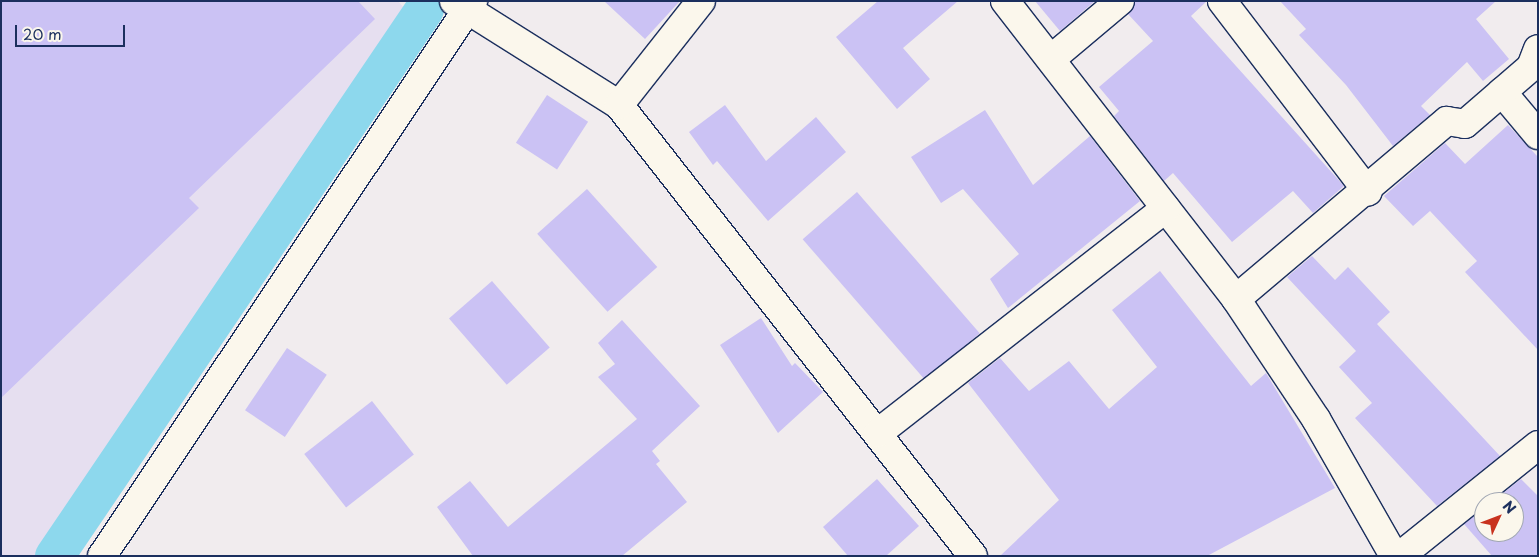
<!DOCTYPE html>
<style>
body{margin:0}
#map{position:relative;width:1539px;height:557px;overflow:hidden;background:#f1ecee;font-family:"Playpen Sans",sans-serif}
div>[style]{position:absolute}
.built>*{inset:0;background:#e6dff0}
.canal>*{height:39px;margin:-19.5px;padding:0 19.5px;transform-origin:19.5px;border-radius:19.5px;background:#8dd8ed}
.building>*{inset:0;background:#cbc2f4;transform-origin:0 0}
.roads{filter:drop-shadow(1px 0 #1b2f5e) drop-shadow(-1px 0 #1b2f5e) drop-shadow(0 1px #1b2f5e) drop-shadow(0 -1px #1b2f5e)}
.minor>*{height:28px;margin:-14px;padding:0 14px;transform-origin:14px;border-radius:14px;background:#fbf7ec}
span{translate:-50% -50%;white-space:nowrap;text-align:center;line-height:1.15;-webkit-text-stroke:5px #fbf7ec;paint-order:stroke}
.frame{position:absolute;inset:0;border:2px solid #1b2f5e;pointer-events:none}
.north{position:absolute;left:1474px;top:492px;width:50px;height:50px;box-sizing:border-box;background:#fbf7ec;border:1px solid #a1a7b3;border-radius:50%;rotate:47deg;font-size:14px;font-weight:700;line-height:20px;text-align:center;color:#1b2f5e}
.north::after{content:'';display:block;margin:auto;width:18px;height:22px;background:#c8321e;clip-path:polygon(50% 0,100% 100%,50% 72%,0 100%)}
.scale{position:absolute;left:15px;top:25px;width:110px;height:22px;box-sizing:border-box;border:2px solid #1b2f5e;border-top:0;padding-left:6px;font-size:15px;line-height:18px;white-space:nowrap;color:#1b2f5e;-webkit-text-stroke:4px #fbf7ec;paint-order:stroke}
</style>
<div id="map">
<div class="built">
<div style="clip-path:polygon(1px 1px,398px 1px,404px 8px,41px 556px,1px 556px)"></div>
</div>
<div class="canal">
<div style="left:54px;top:556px;width:660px;rotate:-55.92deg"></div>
</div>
<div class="building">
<div style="clip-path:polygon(1px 1px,358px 1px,375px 19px,189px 198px,199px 208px,1px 398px)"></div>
<div style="clip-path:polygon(604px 1px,680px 1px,645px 39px)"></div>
<div style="clip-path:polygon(878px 1px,958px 1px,903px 48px,930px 79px,897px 109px,836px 37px)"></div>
<div style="clip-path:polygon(1035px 1px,1095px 1px,1060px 31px)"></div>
<div style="clip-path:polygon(1135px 1px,1207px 1px,1191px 16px,1344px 186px,1313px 213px,1293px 191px,1232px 242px,1173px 173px,1164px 181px,1114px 116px,1119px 111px,1099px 87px,1153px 41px,1128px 14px)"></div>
<div style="clip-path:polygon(1280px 1px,1496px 1px,1476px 19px,1509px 59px,1483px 81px,1467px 62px,1421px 106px,1430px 115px,1393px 146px,1346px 85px,1299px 35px,1306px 29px)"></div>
<div style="left:547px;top:95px;width:49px;height:57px;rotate:33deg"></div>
<div style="clip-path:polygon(725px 105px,766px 161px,816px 117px,846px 152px,768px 221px,717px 161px,713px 165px,689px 132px)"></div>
<div style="clip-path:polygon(985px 110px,1033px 185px,1090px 136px,1140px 201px,1008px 308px,990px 279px,1019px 254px,963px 189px,941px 203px,911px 157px)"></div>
<div style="clip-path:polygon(1508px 125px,1538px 157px,1538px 350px,1465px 272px,1477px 261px,1430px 211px,1413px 226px,1384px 196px,1445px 143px,1465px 164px)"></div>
<div style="left:587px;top:189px;width:105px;height:67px;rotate:48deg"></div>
<div style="left:857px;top:192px;width:187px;height:72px;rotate:49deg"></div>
<div style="clip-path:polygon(1312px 256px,1335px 280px,1348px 267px,1390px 312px,1377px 324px,1500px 456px,1437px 506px,1355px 418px,1372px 403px,1339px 367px,1356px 351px,1287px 277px)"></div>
<div style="clip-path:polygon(1160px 271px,1251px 386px,1266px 373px,1335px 488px,1207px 556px,1000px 556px,1059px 500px,968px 383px,1000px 358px,1029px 391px,1069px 361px,1109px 409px,1157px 367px,1112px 310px)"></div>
<div style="left:492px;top:281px;width:88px;height:57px;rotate:49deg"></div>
<div style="clip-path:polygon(761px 318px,792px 366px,795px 363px,823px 392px,778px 433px,720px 345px)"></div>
<div style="clip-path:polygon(622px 320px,700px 406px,652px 451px,660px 461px,656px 464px,687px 502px,622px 556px,473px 556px,437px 507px,470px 481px,508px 527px,637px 419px,598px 377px,615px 364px,598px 343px)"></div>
<div style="left:287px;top:348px;width:48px;height:75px;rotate:34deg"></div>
<div style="left:372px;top:401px;width:68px;height:86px;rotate:52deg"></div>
<div style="clip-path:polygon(877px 479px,919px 526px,886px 556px,848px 556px,823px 527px)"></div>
<div style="clip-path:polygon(1521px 479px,1538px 496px,1538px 556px,1492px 556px,1464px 524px,1484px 508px,1484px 532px,1514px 532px,1514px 502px,1492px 502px)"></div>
</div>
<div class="roads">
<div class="minor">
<div style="left:454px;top:1px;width:195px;rotate:32.2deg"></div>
<div style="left:619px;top:105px;width:573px;rotate:51.87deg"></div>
<div style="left:1005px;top:1px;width:377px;rotate:52.2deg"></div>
<div style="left:1236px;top:299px;width:144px;rotate:56.3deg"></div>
<div style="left:1316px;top:419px;width:158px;rotate:60.3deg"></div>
<div style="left:1222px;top:1px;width:240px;rotate:52.6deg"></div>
<div style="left:1051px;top:59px;width:90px;rotate:-40deg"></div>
<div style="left:1502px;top:92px;width:56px;rotate:50.1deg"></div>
<div style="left:619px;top:105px;width:132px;rotate:-51.7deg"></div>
<div style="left:1236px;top:299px;width:276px;rotate:-40.2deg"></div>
<div style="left:1447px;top:121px;width:18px;rotate:9deg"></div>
<div style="left:1465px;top:124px;width:87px;rotate:-40.8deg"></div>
<div style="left:1531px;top:67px;width:19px;rotate:-69deg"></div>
<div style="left:878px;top:433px;width:365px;rotate:-38deg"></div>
<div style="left:102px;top:556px;width:668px;rotate:-56.24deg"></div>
<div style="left:1400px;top:556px;width:177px;rotate:-38.8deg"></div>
</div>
</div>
<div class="frame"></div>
<div class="north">N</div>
<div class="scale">20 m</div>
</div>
